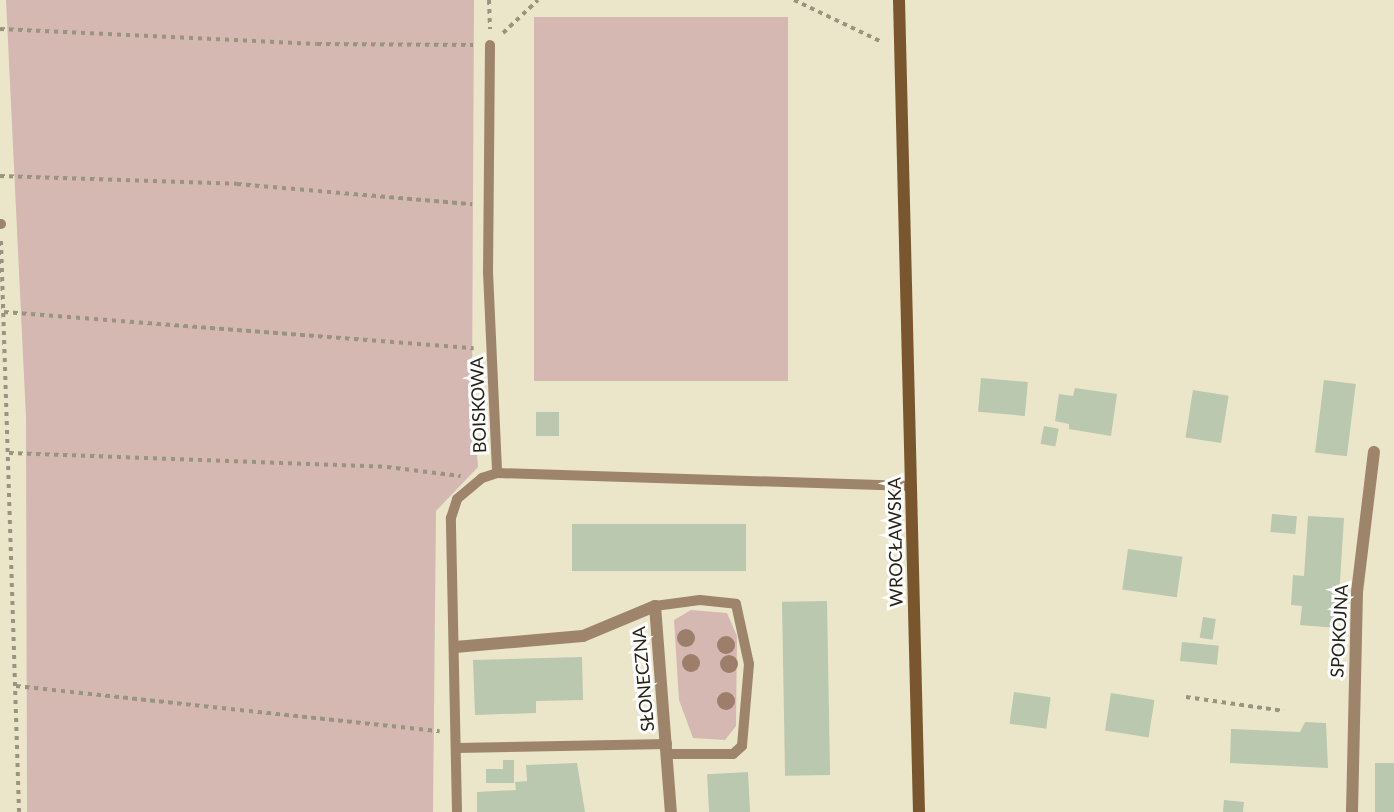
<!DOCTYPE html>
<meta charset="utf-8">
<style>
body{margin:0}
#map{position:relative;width:1394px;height:812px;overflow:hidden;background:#ebe6ca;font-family:Lato,sans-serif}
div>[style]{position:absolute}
.green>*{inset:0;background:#d4b8b1;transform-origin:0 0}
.building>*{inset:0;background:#b9c8ae;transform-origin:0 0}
.path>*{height:4px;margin-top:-2px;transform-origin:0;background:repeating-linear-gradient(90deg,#98947f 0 4.5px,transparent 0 9px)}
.lane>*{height:10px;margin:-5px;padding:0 5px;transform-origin:5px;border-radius:5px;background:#9e846b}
.street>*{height:12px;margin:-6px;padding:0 6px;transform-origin:6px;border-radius:6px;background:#9e846b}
.secondary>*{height:12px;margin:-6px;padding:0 6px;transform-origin:6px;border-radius:6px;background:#7a562e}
.trees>*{width:18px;height:18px;margin:-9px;border-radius:50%;background:#9c7e6b}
span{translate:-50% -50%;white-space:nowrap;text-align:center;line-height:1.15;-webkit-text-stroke:6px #fff;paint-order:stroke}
.street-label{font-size:18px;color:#252318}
</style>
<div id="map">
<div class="green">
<div style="clip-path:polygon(6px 0,474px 0,472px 394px,478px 467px,436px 511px,433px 812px,27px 812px,26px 418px)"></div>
<div style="left:534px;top:17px;width:254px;height:364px"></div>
<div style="clip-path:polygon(691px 610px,727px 613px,737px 636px,736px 726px,725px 740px,693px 738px,679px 700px,674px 620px)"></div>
</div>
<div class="building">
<div style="left:981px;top:378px;width:47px;height:34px;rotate:5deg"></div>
<div style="left:1324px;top:380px;width:32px;height:73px;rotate:7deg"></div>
<div style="clip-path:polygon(1075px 388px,1117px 394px,1111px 436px,1069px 429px,1069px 424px,1055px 421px,1059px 394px,1073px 396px)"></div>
<div style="left:1193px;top:390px;width:36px;height:48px;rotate:9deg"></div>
<div style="left:536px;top:412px;width:23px;height:24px"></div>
<div style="left:1044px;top:426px;width:15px;height:18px;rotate:11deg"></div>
<div style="left:1272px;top:514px;width:25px;height:18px;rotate:5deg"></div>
<div style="clip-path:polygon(1308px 516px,1344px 518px,1337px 628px,1300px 625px,1302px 606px,1291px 605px,1293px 575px,1304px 576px)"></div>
<div style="left:746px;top:524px;width:47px;height:174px;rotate:90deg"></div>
<div style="left:1128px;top:549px;width:55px;height:41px;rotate:8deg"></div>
<div style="left:827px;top:601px;width:174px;height:45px;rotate:89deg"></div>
<div style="left:1203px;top:617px;width:13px;height:21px;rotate:9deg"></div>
<div style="left:1182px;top:642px;width:37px;height:19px;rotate:6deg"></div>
<div style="clip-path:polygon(582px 657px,583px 700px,536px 701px,536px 713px,475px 715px,473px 660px)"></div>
<div style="left:1014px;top:692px;width:37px;height:32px;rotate:8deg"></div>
<div style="left:1111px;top:693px;width:44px;height:38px;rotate:9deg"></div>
<div style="clip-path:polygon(1305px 722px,1326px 723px,1328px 768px,1230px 763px,1231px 729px,1300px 732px)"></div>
<div style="clip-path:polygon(503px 760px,514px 760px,514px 783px,486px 783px,486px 769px,503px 769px)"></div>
<div style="clip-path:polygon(577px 763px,585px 812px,477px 812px,477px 792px,516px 790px,515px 782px,527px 781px,526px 765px)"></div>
<div style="left:1375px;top:763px;width:19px;height:49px"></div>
<div style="left:748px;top:772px;width:40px;height:41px;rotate:87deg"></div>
<div style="clip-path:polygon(1224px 800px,1244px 802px,1243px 812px,1223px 812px)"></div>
</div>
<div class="path">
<div style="left:489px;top:0;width:29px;rotate:88deg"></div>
<div style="left:794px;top:0;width:98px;rotate:25.5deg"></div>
<div style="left:0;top:29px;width:317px;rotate:2.7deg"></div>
<div style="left:317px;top:44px;width:156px;rotate:0.4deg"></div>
<div style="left:503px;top:33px;width:48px;rotate:-43.3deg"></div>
<div style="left:0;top:176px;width:237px;rotate:1.9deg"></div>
<div style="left:237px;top:184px;width:236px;rotate:4.9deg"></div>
<div style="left:1px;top:241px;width:571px;rotate:88.19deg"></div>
<div style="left:4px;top:312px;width:471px;rotate:4.4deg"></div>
<div style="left:9px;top:453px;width:378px;rotate:2.1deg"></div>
<div style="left:387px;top:467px;width:74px;rotate:7deg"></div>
<div style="left:16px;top:686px;width:426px;rotate:6.1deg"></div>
<div style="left:1186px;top:697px;width:99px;rotate:8.1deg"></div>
</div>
<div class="lane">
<div style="left:490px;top:45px;width:227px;rotate:90.5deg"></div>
<div style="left:488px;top:272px;width:201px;rotate:87.4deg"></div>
<div style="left:0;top:224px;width:1px"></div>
<div style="left:655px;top:606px;width:45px;rotate:-7.6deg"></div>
<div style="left:700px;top:600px;width:36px;rotate:6deg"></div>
<div style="left:736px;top:604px;width:61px;rotate:77.8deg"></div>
<div style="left:749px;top:664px;width:82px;rotate:94.9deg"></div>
<div style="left:742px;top:746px;width:12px;rotate:138deg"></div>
<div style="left:733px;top:754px;width:66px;rotate:180deg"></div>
<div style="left:456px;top:748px;width:211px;rotate:-1.1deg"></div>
<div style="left:457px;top:812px;width:294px;rotate:-91.2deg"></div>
<div style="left:451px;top:518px;width:20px;rotate:-72deg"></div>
<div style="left:457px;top:499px;width:33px;rotate:-40deg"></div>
<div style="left:482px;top:478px;width:16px;rotate:-18deg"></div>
<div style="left:497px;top:473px;width:414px;rotate:1.8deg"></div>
</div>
<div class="street">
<div style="left:455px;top:647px;width:128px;rotate:-4.9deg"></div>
<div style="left:583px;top:636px;width:78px;rotate:-22.6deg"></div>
<div style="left:655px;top:606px;width:207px;rotate:85.6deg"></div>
<div style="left:1352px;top:812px;width:220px;rotate:-88.7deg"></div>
<div style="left:1357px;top:592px;width:141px;rotate:-83.1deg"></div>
</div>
<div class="secondary">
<div style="left:899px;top:0;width:812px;rotate:88.59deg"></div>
</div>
<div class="trees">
<div style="left:686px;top:638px"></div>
<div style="left:726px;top:645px"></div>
<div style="left:691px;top:663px"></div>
<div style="left:729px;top:664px"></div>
<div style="left:726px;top:701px"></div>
</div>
<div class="street-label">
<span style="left:478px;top:405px;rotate:-92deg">BOISKOWA</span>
<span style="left:895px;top:542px;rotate:-91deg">WROCŁAWSKA</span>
<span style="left:1339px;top:631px;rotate:-87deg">SPOKOJNA</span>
<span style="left:643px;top:679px;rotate:-95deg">SŁONECZNA</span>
</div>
</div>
